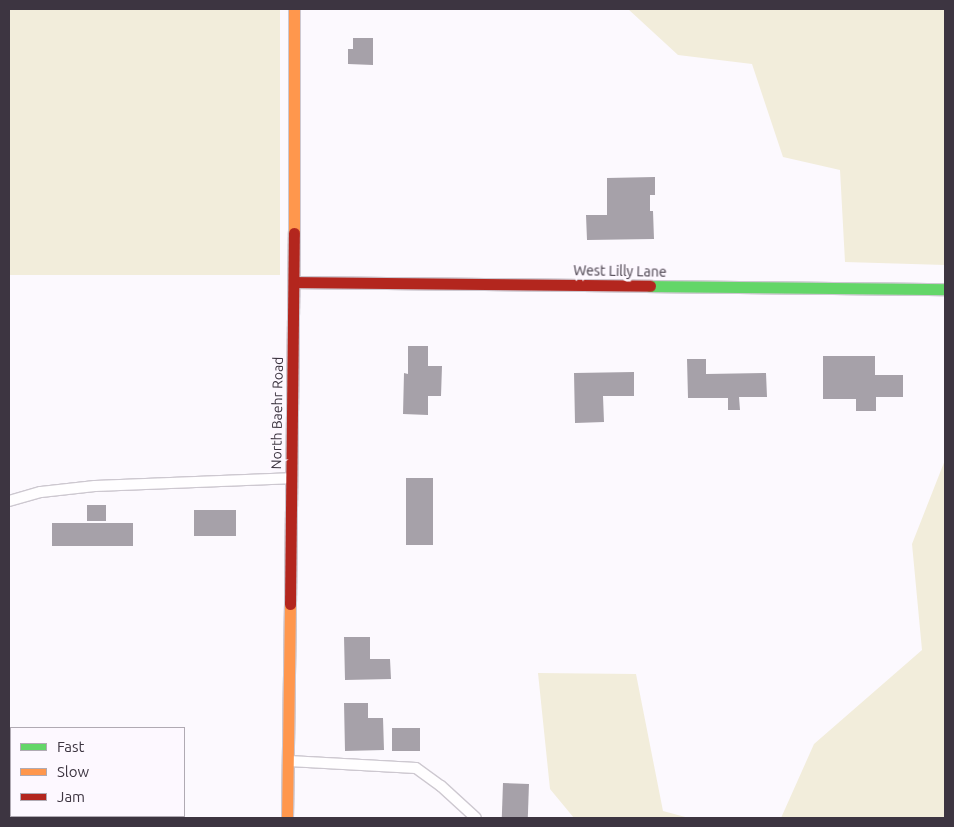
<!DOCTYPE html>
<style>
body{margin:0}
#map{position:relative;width:954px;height:827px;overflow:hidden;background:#fcf9fe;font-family:Ubuntu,sans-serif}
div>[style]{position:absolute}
.green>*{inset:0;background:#f2eddb;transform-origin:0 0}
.building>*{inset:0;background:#a6a1a9;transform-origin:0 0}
.roads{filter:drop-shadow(1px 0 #cdc8d0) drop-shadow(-1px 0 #cdc8d0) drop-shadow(0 1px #cdc8d0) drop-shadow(0 -1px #cdc8d0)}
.lane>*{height:10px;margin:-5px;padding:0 5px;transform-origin:5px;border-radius:5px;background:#fffeff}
.fast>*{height:11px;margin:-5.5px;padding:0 5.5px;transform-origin:5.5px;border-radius:5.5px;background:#63d668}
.slow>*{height:11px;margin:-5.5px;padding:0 5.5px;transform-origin:5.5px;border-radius:5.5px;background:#ff974d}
.jam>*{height:11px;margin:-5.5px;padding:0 5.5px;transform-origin:5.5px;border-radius:5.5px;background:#b3261e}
span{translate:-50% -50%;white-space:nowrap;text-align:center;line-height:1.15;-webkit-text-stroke:5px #fdf8ff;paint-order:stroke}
.street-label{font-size:14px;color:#3d3541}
.frame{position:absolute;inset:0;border:10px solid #3d3541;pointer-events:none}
.legend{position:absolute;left:10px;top:727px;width:175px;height:90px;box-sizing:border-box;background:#fdf8ff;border:1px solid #b0aab3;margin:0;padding:6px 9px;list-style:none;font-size:15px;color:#3d3541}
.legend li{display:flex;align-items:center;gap:10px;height:25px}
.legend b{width:25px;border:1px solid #b0aab3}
</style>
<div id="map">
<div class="green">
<div style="left:9px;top:9px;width:271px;height:266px"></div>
<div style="clip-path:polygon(628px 9px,945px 9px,945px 265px,845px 262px,840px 170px,783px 157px,752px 64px,678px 55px)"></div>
<div style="clip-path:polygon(945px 460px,945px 818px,781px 818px,814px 744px,922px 650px,912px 544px)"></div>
<div style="clip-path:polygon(538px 673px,636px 674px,663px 811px,689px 818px,574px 818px,550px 789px)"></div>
</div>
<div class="building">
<div style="clip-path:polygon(353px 38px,373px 38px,373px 65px,348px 64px,348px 49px,353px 49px)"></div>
<div style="clip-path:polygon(655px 177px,655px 195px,650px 195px,650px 211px,653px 211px,654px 239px,587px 240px,586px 215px,607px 215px,607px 178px)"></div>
<div style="clip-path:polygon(408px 346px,428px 346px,428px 366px,442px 366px,441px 396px,428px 396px,428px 415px,403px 414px,404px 373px,408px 374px)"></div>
<div style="clip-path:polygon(823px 356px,875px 356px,875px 375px,903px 375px,903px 397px,876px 397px,876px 411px,856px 411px,856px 399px,823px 399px)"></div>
<div style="clip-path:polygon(687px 359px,706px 359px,706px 374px,766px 373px,767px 397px,739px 397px,740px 410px,728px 410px,728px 398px,688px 398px)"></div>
<div style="clip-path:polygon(634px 372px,634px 396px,603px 396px,604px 422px,575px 423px,574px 373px)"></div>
<div style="left:406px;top:478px;width:27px;height:67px"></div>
<div style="left:87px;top:505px;width:19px;height:16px"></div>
<div style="left:194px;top:510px;width:42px;height:26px"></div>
<div style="left:52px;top:523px;width:81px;height:23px"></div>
<div style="clip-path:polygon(344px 637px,370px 637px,370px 659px,390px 659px,391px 679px,345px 680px)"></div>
<div style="clip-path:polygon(344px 703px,368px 703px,368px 718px,383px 718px,384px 750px,345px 751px)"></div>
<div style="left:392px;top:728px;width:28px;height:23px"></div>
<div style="left:503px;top:783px;width:26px;height:35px;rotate:2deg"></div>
</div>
<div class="roads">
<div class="lane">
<div style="left:9px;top:501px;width:33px;rotate:-16deg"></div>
<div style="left:41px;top:492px;width:54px;rotate:-6.3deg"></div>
<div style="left:95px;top:486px;width:195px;rotate:-2.3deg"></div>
<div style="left:289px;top:761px;width:127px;rotate:3.2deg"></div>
<div style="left:416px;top:768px;width:31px;rotate:36deg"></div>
<div style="left:441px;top:786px;width:47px;rotate:42.4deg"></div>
</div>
<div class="fast">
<div style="left:650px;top:286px;width:295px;rotate:0.6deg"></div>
</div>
<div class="slow">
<div style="left:294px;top:9px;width:224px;rotate:90deg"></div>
<div style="left:287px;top:818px;width:214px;rotate:-89.2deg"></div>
</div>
<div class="jam">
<div style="left:294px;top:282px;width:356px;rotate:0.6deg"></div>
<div style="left:290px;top:604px;width:371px;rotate:-89.4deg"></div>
</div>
</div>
<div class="street-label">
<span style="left:620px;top:271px;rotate:1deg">West Lilly Lane</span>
<span style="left:277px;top:413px;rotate:-89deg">North Baehr Road</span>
</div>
<div class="frame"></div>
<ul class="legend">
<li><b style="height:6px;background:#63d668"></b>Fast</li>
<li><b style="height:6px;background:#ff974d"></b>Slow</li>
<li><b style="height:6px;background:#b3261e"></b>Jam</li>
</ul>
</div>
